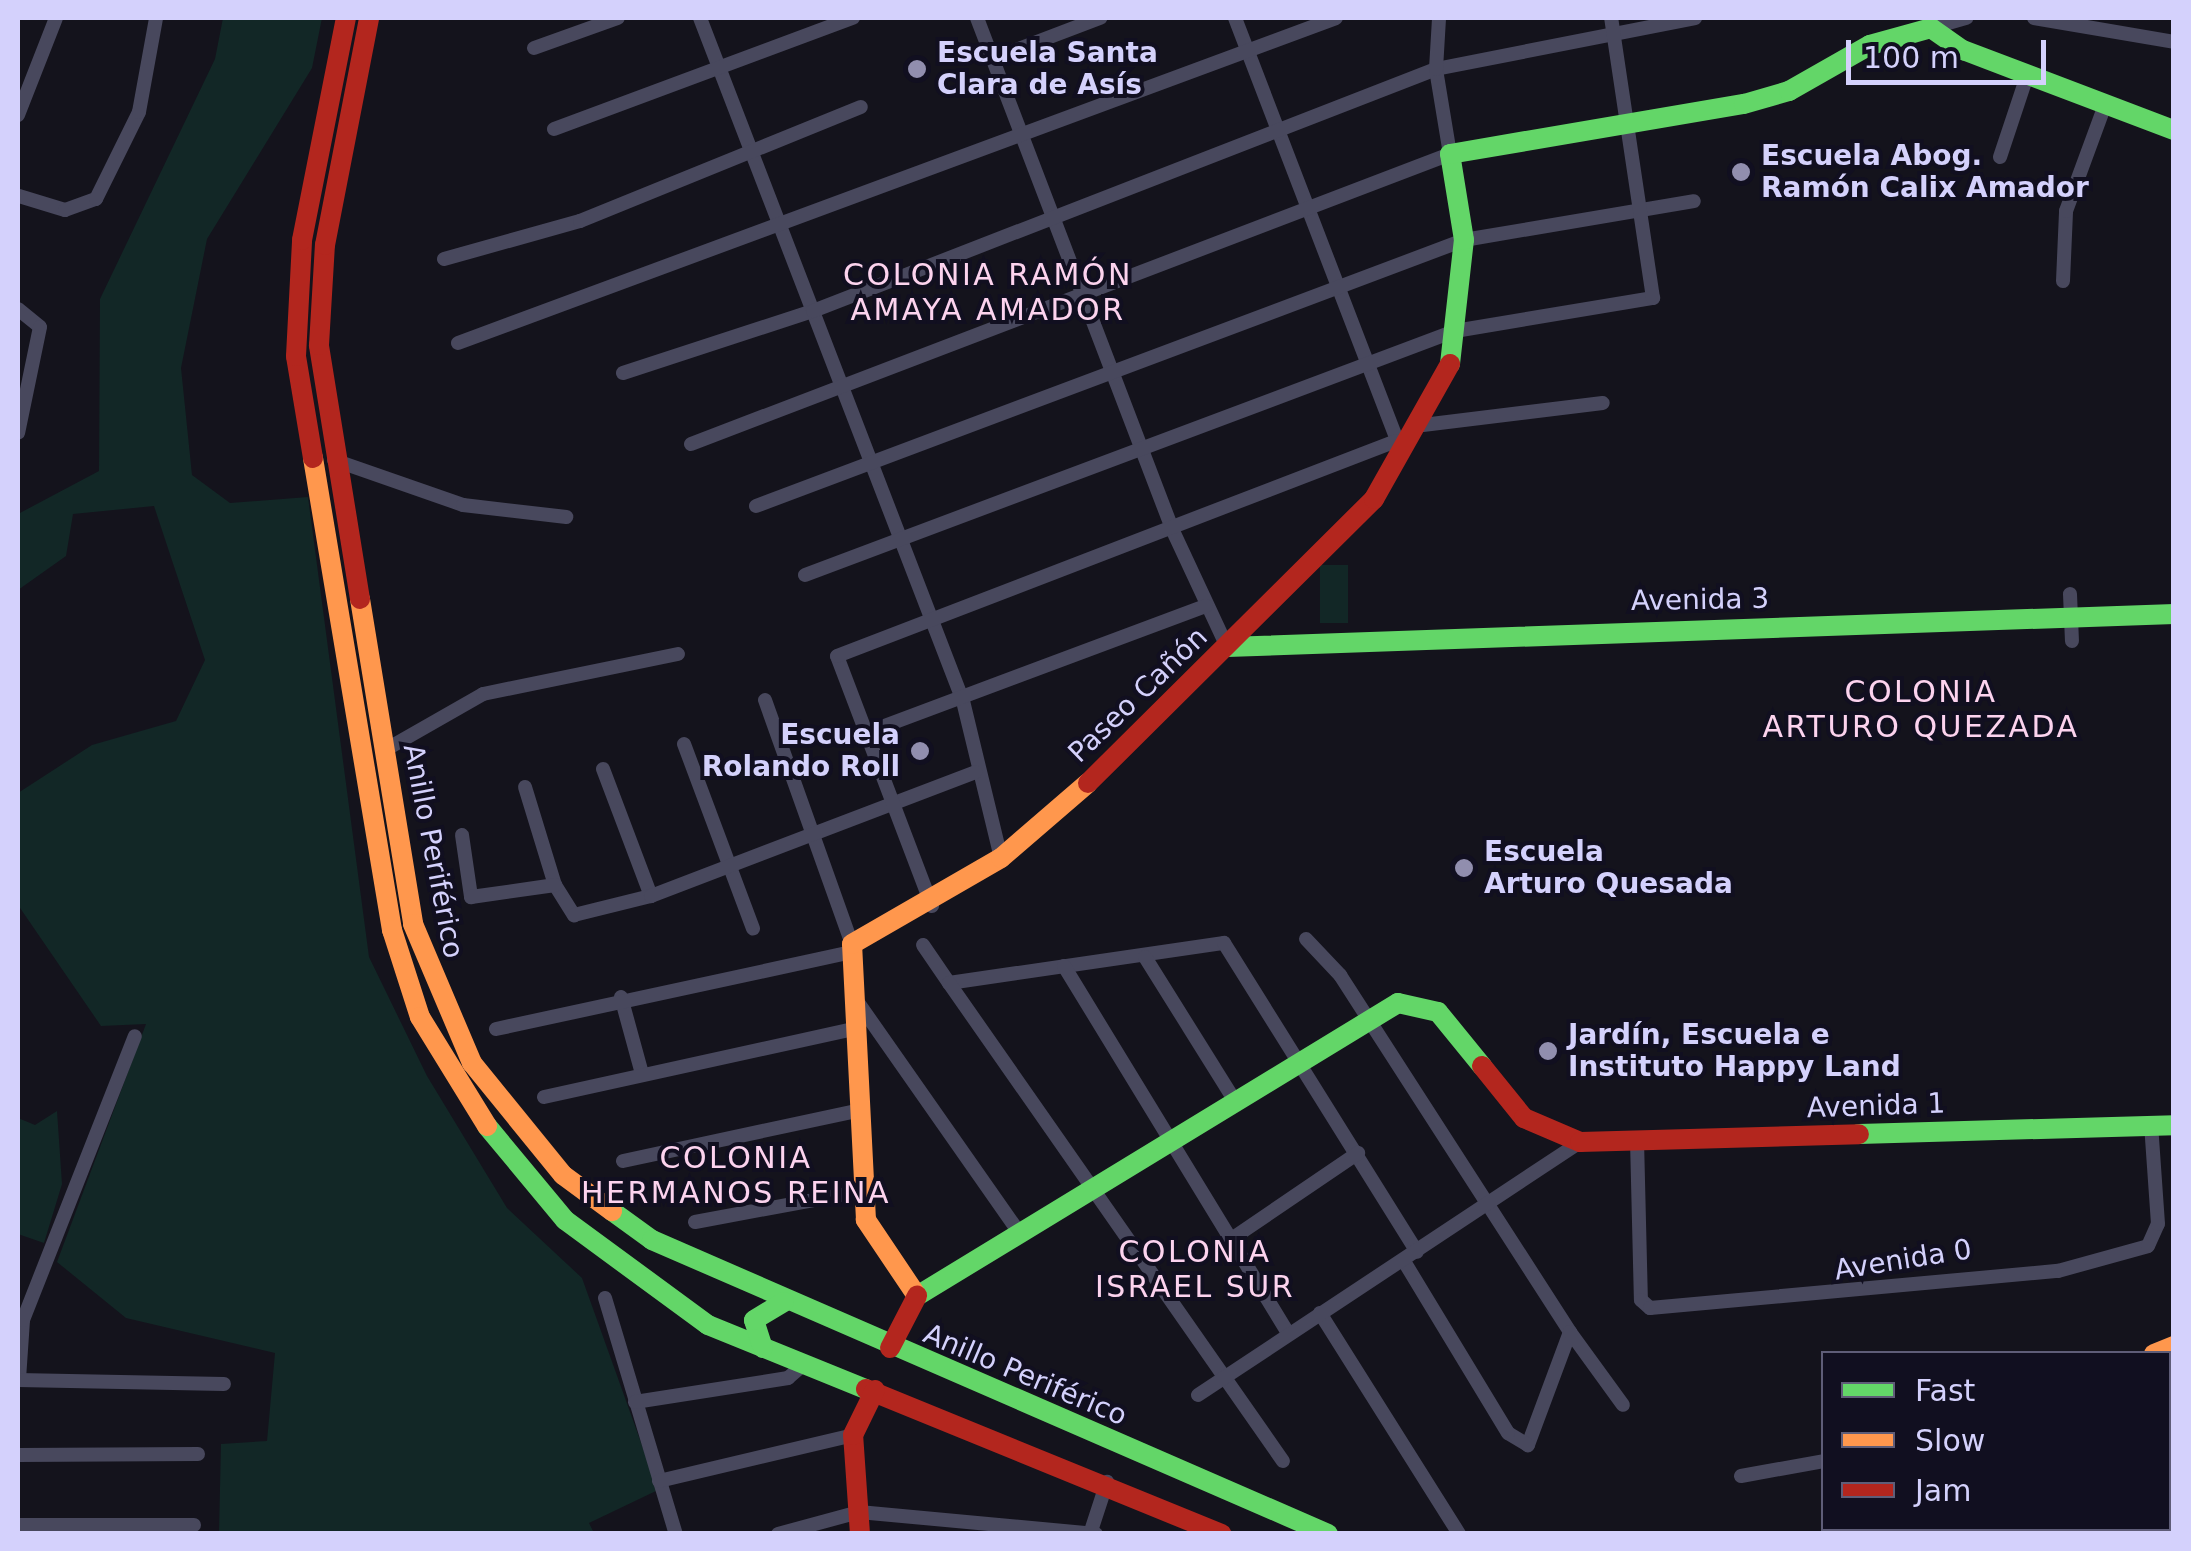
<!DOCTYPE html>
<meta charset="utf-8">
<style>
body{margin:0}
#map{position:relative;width:2191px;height:1551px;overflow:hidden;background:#14131c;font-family:"DejaVu Sans",sans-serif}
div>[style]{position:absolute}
.green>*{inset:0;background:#122726;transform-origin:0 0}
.street>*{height:14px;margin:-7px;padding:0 7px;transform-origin:7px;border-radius:7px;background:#48485d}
.fast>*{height:20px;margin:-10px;padding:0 10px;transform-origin:10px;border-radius:10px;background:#63d668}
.slow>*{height:20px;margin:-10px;padding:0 10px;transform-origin:10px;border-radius:10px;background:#ff974d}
.jam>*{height:20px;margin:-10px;padding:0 10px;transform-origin:10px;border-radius:10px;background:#b3261e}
.dots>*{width:28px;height:28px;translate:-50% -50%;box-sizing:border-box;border:5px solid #110f20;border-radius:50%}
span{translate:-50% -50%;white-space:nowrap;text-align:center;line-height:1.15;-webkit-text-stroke:8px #110f20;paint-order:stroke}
.poi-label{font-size:28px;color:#d4d1fc;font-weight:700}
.left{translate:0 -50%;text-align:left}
.right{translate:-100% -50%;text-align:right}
.street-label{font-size:28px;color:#d4d1fc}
.neighbourhood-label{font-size:30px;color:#fcd3ee;letter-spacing:2.5px}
.frame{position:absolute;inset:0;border:20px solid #d4d1fc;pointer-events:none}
.legend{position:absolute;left:1821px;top:1351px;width:350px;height:180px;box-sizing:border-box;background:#110f20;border:2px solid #5f5d78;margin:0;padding:12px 18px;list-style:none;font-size:30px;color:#d4d1fc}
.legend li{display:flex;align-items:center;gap:20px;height:50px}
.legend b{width:50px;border:2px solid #5f5d78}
.scale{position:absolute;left:1846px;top:40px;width:200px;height:45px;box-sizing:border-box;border:5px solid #d4d1fc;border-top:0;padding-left:12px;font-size:30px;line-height:35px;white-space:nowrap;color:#d4d1fc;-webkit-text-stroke:8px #110f20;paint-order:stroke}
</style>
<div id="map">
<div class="green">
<div style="clip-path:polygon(223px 18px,322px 18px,312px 68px,207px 239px,181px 368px,192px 475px,230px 503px,308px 497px,369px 957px,427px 1076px,507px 1208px,582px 1278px,658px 1490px,589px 1523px,594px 1533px,219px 1533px,221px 1444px,267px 1441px,275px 1353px,126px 1318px,57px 1262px,146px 1024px,101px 1026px,18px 905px,18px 793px,92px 745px,176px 721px,205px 660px,154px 506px,73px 514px,66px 556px,18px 590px,18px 514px,99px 471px,100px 299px,215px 59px)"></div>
<div style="left:1348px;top:565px;width:58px;height:28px;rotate:90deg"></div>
<div style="clip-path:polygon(57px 1111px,62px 1184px,44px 1243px,18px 1234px,18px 1118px,35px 1125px)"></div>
</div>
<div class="street">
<div style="left:700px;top:18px;width:732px;rotate:68.94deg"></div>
<div style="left:963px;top:701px;width:162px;rotate:76.4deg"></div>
<div style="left:977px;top:18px;width:549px;rotate:69.09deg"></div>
<div style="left:1173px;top:531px;width:128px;rotate:65deg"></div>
<div style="left:1235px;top:18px;width:458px;rotate:69deg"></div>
<div style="left:2034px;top:18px;width:142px;rotate:9.7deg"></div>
<div style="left:1931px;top:28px;width:37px;rotate:-16deg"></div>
<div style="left:534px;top:48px;width:89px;rotate:-19.7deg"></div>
<div style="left:992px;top:59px;width:116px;rotate:-20.8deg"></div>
<div style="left:18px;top:115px;width:104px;rotate:-68.6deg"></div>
<div style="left:554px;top:129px;width:319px;rotate:-20.4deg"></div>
<div style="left:2000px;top:157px;width:85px;rotate:-71.6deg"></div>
<div style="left:19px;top:196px;width:48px;rotate:16.9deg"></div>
<div style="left:65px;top:210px;width:33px;rotate:-20deg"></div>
<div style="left:96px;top:199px;width:97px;rotate:-63.7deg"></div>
<div style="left:139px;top:112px;width:96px;rotate:-79.7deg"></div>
<div style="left:444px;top:259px;width:141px;rotate:-15.6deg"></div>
<div style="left:580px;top:221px;width:303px;rotate:-22.1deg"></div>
<div style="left:2063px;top:281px;width:70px;rotate:-87.5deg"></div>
<div style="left:2066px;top:211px;width:113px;rotate:-69.8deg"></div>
<div style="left:18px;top:309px;width:28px;rotate:39deg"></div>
<div style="left:40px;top:327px;width:108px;rotate:101.7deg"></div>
<div style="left:458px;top:343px;width:936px;rotate:-20.31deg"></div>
<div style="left:623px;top:373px;width:200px;rotate:-18.1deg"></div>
<div style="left:813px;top:311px;width:668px;rotate:-21.23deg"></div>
<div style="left:1436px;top:69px;width:264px;rotate:-11.1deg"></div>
<div style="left:1423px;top:425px;width:181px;rotate:-7deg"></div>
<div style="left:691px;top:444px;width:813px;rotate:-20.91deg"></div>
<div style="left:1450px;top:154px;width:86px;rotate:-99.4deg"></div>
<div style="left:1436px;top:69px;width:51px;rotate:-86.6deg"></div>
<div style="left:334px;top:460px;width:137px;rotate:19.2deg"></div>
<div style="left:463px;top:505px;width:104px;rotate:6.6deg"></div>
<div style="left:756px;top:506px;width:756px;rotate:-20.59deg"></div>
<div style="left:1464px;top:240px;width:233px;rotate:-9.6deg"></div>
<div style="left:805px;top:575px;width:694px;rotate:-20.58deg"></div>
<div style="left:1455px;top:331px;width:201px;rotate:-9.5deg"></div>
<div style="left:1653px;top:298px;width:283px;rotate:-98.5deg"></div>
<div style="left:2070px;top:594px;width:47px;rotate:87.6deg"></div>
<div style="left:765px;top:700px;width:259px;rotate:70.4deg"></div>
<div style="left:863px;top:734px;width:366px;rotate:-20.5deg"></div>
<div style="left:684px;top:744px;width:197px;rotate:69.5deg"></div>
<div style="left:385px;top:750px;width:113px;rotate:-29.7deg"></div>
<div style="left:483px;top:694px;width:199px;rotate:-11.6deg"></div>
<div style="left:603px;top:769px;width:136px;rotate:69.3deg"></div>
<div style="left:525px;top:787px;width:102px;rotate:73deg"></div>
<div style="left:555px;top:885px;width:36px;rotate:58deg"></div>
<div style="left:574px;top:915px;width:79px;rotate:-13.9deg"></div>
<div style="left:651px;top:896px;width:347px;rotate:-20.9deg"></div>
<div style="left:462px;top:835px;width:63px;rotate:81.7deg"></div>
<div style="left:471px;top:897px;width:85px;rotate:-8.1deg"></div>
<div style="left:932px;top:906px;width:267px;rotate:-110.8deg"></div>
<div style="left:837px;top:656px;width:599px;rotate:-21.04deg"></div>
<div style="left:1306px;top:939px;width:50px;rotate:46.6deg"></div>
<div style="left:1340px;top:975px;width:425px;rotate:57.2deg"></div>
<div style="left:1570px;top:1332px;width:121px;rotate:110.4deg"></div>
<div style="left:1528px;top:1445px;width:23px;rotate:-149deg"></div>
<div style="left:1508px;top:1433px;width:201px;rotate:-121.2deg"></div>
<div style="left:923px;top:945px;width:46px;rotate:55.6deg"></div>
<div style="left:949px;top:983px;width:278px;rotate:-8.3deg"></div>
<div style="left:1224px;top:943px;width:364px;rotate:58deg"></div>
<div style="left:1145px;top:957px;width:170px;rotate:58deg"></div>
<div style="left:1064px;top:966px;width:430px;rotate:58.6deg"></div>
<div style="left:949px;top:983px;width:583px;rotate:55.06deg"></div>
<div style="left:621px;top:997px;width:80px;rotate:74.7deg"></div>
<div style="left:857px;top:1001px;width:284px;rotate:55deg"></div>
<div style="left:496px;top:1029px;width:361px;rotate:-12.2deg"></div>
<div style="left:544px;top:1097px;width:315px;rotate:-12.4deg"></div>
<div style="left:1637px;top:1140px;width:160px;rotate:88.6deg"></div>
<div style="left:1641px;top:1300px;width:12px;rotate:42deg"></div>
<div style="left:1650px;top:1308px;width:410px;rotate:-5.2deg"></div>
<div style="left:2058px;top:1271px;width:93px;rotate:-15.5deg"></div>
<div style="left:2148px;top:1246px;width:24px;rotate:-66deg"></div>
<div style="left:2158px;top:1224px;width:99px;rotate:-94deg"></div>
<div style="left:623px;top:1161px;width:238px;rotate:-12.1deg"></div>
<div style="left:695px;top:1222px;width:170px;rotate:-10.5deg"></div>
<div style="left:1230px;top:1240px;width:155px;rotate:-34.2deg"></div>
<div style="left:605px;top:1298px;width:246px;rotate:73.3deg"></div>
<div style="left:1320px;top:1313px;width:261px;rotate:57.8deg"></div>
<div style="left:1570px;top:1332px;width:90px;rotate:54deg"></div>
<div style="left:19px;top:1379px;width:59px;rotate:-86.1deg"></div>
<div style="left:23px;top:1320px;width:305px;rotate:-68.5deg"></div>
<div style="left:18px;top:1380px;width:206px;rotate:1.1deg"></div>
<div style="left:1198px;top:1395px;width:458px;rotate:-33.5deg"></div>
<div style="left:635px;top:1402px;width:155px;rotate:-8.9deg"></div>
<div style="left:788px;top:1378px;width:21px;rotate:-41deg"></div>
<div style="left:18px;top:1455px;width:180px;rotate:-0.3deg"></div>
<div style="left:1741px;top:1476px;width:84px;rotate:-10.2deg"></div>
<div style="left:659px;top:1481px;width:199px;rotate:-13.3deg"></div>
<div style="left:18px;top:1525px;width:176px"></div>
<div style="left:778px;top:1534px;width:84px;rotate:-15.2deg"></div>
<div style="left:859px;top:1512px;width:238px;rotate:5.3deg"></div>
<div style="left:1090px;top:1534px;width:55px;rotate:-71.9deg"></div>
</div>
<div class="fast">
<div style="left:1450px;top:364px;width:125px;rotate:-83.6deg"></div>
<div style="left:1464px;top:240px;width:87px;rotate:-99.2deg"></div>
<div style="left:1450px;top:154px;width:298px;rotate:-9.7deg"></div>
<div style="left:1744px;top:104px;width:47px;rotate:-16.1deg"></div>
<div style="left:1789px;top:91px;width:93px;rotate:-29.6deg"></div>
<div style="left:1870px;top:45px;width:63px;rotate:-15.6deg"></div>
<div style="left:1931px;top:28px;width:39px;rotate:35deg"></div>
<div style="left:1963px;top:50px;width:226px;rotate:20.8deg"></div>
<div style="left:1227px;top:647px;width:948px;rotate:-2deg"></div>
<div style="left:487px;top:1126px;width:122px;rotate:50.3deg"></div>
<div style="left:565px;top:1220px;width:177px;rotate:36.3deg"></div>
<div style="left:708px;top:1325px;width:170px;rotate:22.1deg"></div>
<div style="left:1859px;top:1134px;width:315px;rotate:-1.6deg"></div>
<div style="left:612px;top:1211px;width:49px;rotate:35.9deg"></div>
<div style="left:652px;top:1240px;width:737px;rotate:23.5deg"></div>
<div style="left:917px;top:1296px;width:563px;rotate:-31.35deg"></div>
<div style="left:1398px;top:1003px;width:41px;rotate:12.7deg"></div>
<div style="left:1438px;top:1012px;width:70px;rotate:50.8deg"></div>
<div style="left:763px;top:1348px;width:29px;rotate:-108deg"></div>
<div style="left:754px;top:1320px;width:35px;rotate:-31deg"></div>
<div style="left:1943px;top:1534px;width:7px;rotate:-56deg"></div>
<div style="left:2021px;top:1534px;width:15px;rotate:-23deg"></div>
</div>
<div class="slow">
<div style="left:313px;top:458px;width:479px;rotate:80.5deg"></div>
<div style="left:392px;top:930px;width:91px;rotate:72.2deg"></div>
<div style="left:420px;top:1017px;width:128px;rotate:58.4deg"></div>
<div style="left:360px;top:599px;width:329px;rotate:80.7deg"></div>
<div style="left:413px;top:924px;width:151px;rotate:67deg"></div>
<div style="left:472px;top:1063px;width:144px;rotate:50.9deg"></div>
<div style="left:563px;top:1175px;width:61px;rotate:36.3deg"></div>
<div style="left:917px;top:1296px;width:92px;rotate:-123.9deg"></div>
<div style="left:866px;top:1220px;width:276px;rotate:-92.9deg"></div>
<div style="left:852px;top:944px;width:172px;rotate:-30deg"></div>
<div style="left:1001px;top:858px;width:115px;rotate:-40.8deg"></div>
<div style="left:2154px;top:1354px;width:22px;rotate:-22deg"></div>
<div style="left:2119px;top:1534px;width:17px;rotate:-21deg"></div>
<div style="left:2164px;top:1534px;width:11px;rotate:-22deg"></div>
</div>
<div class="jam">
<div style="left:313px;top:458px;width:103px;rotate:-99.5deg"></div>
<div style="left:296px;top:356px;width:116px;rotate:-87deg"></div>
<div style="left:302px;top:240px;width:226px;rotate:-78.8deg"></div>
<div style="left:360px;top:599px;width:257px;rotate:-99.2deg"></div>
<div style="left:319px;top:345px;width:100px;rotate:-86.6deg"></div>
<div style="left:325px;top:245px;width:231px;rotate:-79deg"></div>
<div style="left:1088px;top:783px;width:403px;rotate:-44.8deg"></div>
<div style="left:1374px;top:499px;width:155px;rotate:-60.6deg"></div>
<div style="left:1482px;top:1066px;width:67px;rotate:51.1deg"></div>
<div style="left:1524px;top:1118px;width:61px;rotate:23.2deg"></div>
<div style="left:1580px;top:1142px;width:279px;rotate:-1.6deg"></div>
<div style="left:890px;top:1348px;width:59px;rotate:-62.6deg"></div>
<div style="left:866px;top:1389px;width:384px;rotate:22.2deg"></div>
<div style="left:2168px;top:1484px;width:6px;rotate:-18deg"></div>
<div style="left:2168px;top:1518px;width:6px;rotate:-18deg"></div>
<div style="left:860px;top:1534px;width:99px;rotate:-94deg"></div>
<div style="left:853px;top:1435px;width:50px;rotate:-63.9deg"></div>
</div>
<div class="dots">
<div style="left:917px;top:69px;background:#918eae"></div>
<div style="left:1741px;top:172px;background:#918eae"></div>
<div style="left:920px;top:751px;background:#918eae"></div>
<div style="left:1464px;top:868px;background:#918eae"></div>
<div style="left:1548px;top:1051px;background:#918eae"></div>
</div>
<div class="poi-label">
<span class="left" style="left:937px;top:69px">Escuela Santa<br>Clara de Asís</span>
<span class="left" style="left:1761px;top:172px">Escuela Abog.<br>Ramón Calix Amador</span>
<span class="right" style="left:900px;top:751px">Escuela<br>Rolando Roll</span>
<span class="left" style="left:1484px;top:868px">Escuela<br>Arturo Quesada</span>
<span class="left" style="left:1568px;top:1051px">Jardín, Escuela e<br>Instituto Happy Land</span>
</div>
<div class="street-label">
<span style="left:1700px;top:600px;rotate:-1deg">Avenida 3</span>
<span style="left:1138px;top:695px;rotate:-44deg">Paseo Cañón</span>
<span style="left:433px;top:851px;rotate:79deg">Anillo Periférico</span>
<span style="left:1876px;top:1106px;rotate:-2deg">Avenida 1</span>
<span style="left:1903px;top:1260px;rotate:-9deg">Avenida 0</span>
<span style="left:1025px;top:1375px;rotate:23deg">Anillo Periférico</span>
</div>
<div class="neighbourhood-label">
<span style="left:988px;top:292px">COLONIA RAMÓN<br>AMAYA AMADOR</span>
<span style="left:1921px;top:709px">COLONIA<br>ARTURO QUEZADA</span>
<span style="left:736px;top:1175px">COLONIA<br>HERMANOS REINA</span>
<span style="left:1195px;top:1269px">COLONIA<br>ISRAEL SUR</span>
</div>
<div class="frame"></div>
<ul class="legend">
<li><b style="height:12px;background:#63d668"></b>Fast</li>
<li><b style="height:12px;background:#ff974d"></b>Slow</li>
<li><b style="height:12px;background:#b3261e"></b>Jam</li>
</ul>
<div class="scale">100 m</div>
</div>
